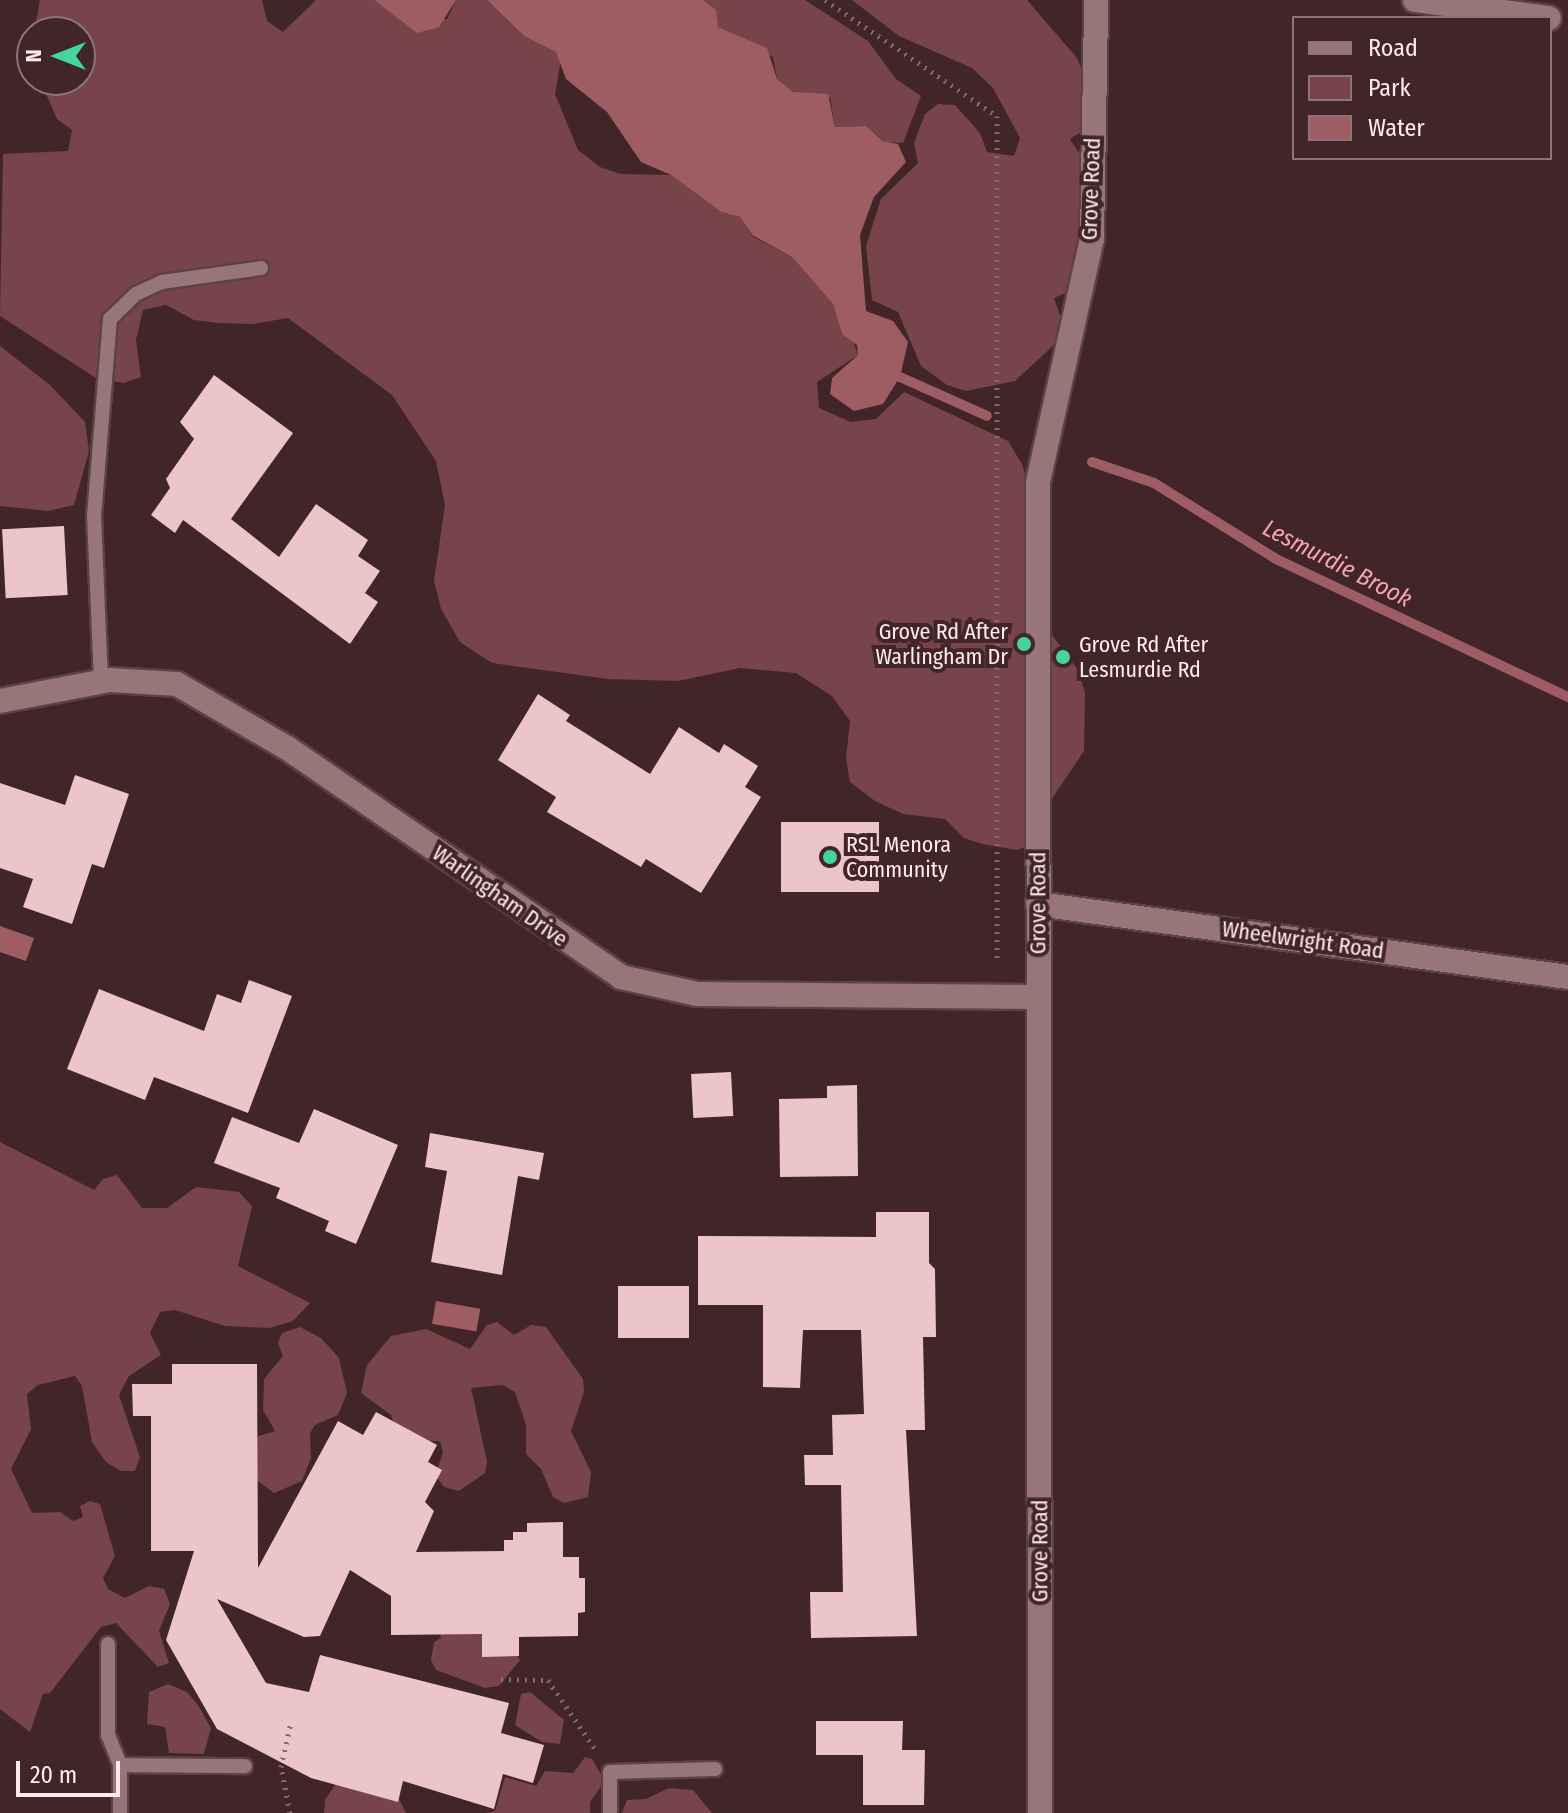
<!DOCTYPE html>
<style>
body{margin:0}
#map{position:relative;width:1568px;height:1813px;overflow:hidden;background:#422528;font-family:"Fira Sans Condensed",sans-serif}
div>[style]{position:absolute}
.green>*{inset:0;background:#764449}
.water>*{inset:0;background:#9e5c63;transform-origin:0 0}
.stream>*{height:10px;margin:-5px;padding:0 5px;transform-origin:5px;border-radius:5px;background:#9e5c63}
.building>*{inset:0;background:#ebc5c8;transform-origin:0 0}
.path>*{height:5px;margin-top:-2.5px;transform-origin:0;background:repeating-linear-gradient(90deg,#846a6d 0 2px,transparent 0 8px)}
.roads{filter:drop-shadow(2px 0 #5b4245) drop-shadow(-2px 0 #5b4245) drop-shadow(0 2px #5b4245) drop-shadow(0 -2px #5b4245)}
.lane>*{height:14px;margin:-7px;padding:0 7px;transform-origin:7px;border-radius:7px;background:#987578}
.street>*{height:24px;margin:-12px;padding:0 12px;transform-origin:12px;border-radius:12px;background:#987578}
.secondary>*{height:24px;margin:-12px;padding:0 12px;transform-origin:12px;border-radius:12px;background:#987578}
.dots>*{width:22px;height:22px;translate:-50% -50%;box-sizing:border-box;border:4px solid #422528;border-radius:50%}
span{translate:-50% -50%;white-space:nowrap;text-align:center;line-height:1.15;-webkit-text-stroke:8px #422528;paint-order:stroke}
.street-label{font-size:22px;color:#feeaeb}
.poi-label{font-size:22px;color:#feeaeb}
.right{translate:-100% -50%;text-align:right}
.left{translate:0 -50%;text-align:left}
.water-label{font-size:24px;color:#f5a6ad;font-style:italic}
.legend{position:absolute;left:1292px;top:16px;width:260px;height:144px;box-sizing:border-box;background:#422528;border:2px solid #8d7476;margin:0;padding:10px 14px;list-style:none;font-size:24px;color:#feeaeb}
.legend li{display:flex;align-items:center;gap:16px;height:40px}
.legend b{width:40px;border:2px solid #8d7476}
.north{position:absolute;left:16px;top:16px;width:80px;height:80px;box-sizing:border-box;background:#422528;border:2px solid #8d7476;border-radius:50%;rotate:270deg;font-size:22px;font-weight:700;line-height:32px;text-align:center;color:#feeaeb}
.north::after{content:'';display:block;margin:auto;width:28px;height:36px;background:#46d49e;clip-path:polygon(50% 0,100% 100%,50% 72%,0 100%)}
.scale{position:absolute;left:16px;top:1761px;width:104px;height:36px;box-sizing:border-box;border:4px solid #feeaeb;border-top:0;padding-left:10px;font-size:24px;line-height:28px;white-space:nowrap;color:#feeaeb;-webkit-text-stroke:6px #422528;paint-order:stroke}
</style>
<div id="map">
<div class="green">
<div style="clip-path:polygon(40px 0,262px 0,267px 21px,283px 32px,316px 0,374px 0,405px 22px,447px 19px,456px 0,487px 0,524px 36px,556px 52px,561px 59px,555px 94px,578px 150px,600px 167px,621px 174px,671px 175px,721px 212px,740px 217px,752px 236px,792px 257px,833px 304px,842px 334px,852px 338px,858px 355px,817px 382px,819px 408px,851px 422px,876px 419px,904px 392px,1008px 441px,1022px 464px,1034px 507px,1044px 624px,1078px 670px,1085px 693px,1084px 751px,1049px 803px,1040px 842px,1017px 850px,982px 844px,964px 838px,945px 819px,903px 814px,875px 801px,850px 782px,846px 758px,850px 721px,832px 696px,796px 673px,740px 668px,678px 681px,608px 679px,492px 663px,460px 642px,441px 609px,434px 581px,445px 505px,436px 461px,392px 395px,288px 318px,253px 324px,219px 323px,194px 320px,166px 305px,143px 310px,136px 340px,141px 377px,124px 383px,96px 378px,0 316px,3px 154px,68px 151px,72px 130px,57px 119px,40px 80px,80px 80px,80px 32px,34px 32px)"></div>
<div style="clip-path:polygon(704px 0,805px 0,868px 41px,896px 79px,921px 96px,903px 143px,885px 142px,866px 126px,835px 127px,830px 98px,793px 92px,777px 79px,773px 57px,718px 27px,712px 6px)"></div>
<div style="clip-path:polygon(852px 0,1027px 0,1077px 58px,1087px 82px,1087px 108px,1081px 132px,1070px 139px,1081px 156px,1090px 190px,1075px 289px,1054px 298px,1061px 319px,1055px 344px,1015px 381px,966px 391px,947px 385px,921px 366px,898px 312px,872px 300px,866px 246px,881px 199px,918px 163px,914px 143px,925px 114px,938px 104px,955px 105px,980px 133px,987px 152px,1014px 156px,1020px 138px,993px 88px,972px 68px,899px 36px)"></div>
<div style="clip-path:polygon(0 346px,50px 385px,85px 422px,89px 451px,74px 505px,48px 511px,0 506px)"></div>
<div style="clip-path:polygon(0 1142px,94px 1190px,103px 1179px,117px 1175px,142px 1208px,167px 1208px,196px 1187px,239px 1192px,252px 1206px,238px 1266px,310px 1303px,293px 1321px,269px 1328px,225px 1326px,175px 1310px,160px 1312px,150px 1333px,161px 1355px,129px 1376px,119px 1395px,140px 1457px,135px 1471px,121px 1471px,106px 1462px,92px 1442px,82px 1386px,75px 1376px,38px 1385px,27px 1394px,31px 1429px,11px 1469px,32px 1513px,60px 1512px,73px 1521px,83px 1517px,80px 1506px,90px 1501px,100px 1504px,115px 1556px,103px 1578px,108px 1589px,125px 1598px,149px 1586px,164px 1589px,170px 1604px,159px 1631px,169px 1663px,158px 1667px,116px 1623px,101px 1627px,50px 1693px,43px 1694px,30px 1732px,0 1709px)"></div>
<div style="clip-path:polygon(497px 1322px,514px 1335px,531px 1325px,546px 1327px,583px 1379px,584px 1392px,571px 1431px,591px 1472px,588px 1497px,564px 1503px,553px 1497px,541px 1469px,526px 1454px,526px 1425px,515px 1392px,503px 1385px,471px 1388px,487px 1461px,485px 1473px,459px 1491px,444px 1487px,435px 1475px,443px 1453px,440px 1441px,418px 1441px,397px 1432px,391px 1415px,361px 1393px,367px 1365px,391px 1336px,426px 1329px,470px 1349px,487px 1325px)"></div>
<div style="clip-path:polygon(300px 1327px,321px 1338px,339px 1358px,347px 1393px,338px 1415px,315px 1425px,310px 1433px,311px 1458px,302px 1481px,274px 1493px,255px 1479px,252px 1438px,275px 1431px,263px 1410px,264px 1379px,283px 1356px,278px 1343px,282px 1333px)"></div>
<div style="clip-path:polygon(464px 1622px,512px 1647px,520px 1660px,499px 1686px,485px 1688px,436px 1670px,431px 1660px,434px 1642px,441px 1638px,436px 1624px)"></div>
<div style="clip-path:polygon(168px 1684px,187px 1692px,198px 1705px,211px 1728px,204px 1754px,169px 1753px,165px 1727px,147px 1724px,149px 1692px)"></div>
<div style="clip-path:polygon(530px 1692px,564px 1720px,560px 1744px,542px 1742px,515px 1725px,521px 1694px)"></div>
<div style="clip-path:polygon(585px 1757px,592px 1759px,605px 1781px,590px 1802px,590px 1813px,486px 1813px,495px 1811px,505px 1777px,536px 1786px,545px 1771px,573px 1773px)"></div>
<div style="clip-path:polygon(340px 1777px,394px 1788px,406px 1813px,324px 1813px,325px 1800px)"></div>
<div style="clip-path:polygon(669px 1788px,693px 1790px,712px 1813px,622px 1813px,627px 1800px,646px 1799px)"></div>
</div>
<div class="water">
<div style="clip-path:polygon(374px 0,456px 0,439px 27px,417px 33px)"></div>
<div style="clip-path:polygon(487px 0,704px 0,716px 10px,718px 27px,767px 48px,777px 79px,793px 92px,828px 94px,835px 127px,866px 126px,883px 141px,898px 144px,906px 162px,874px 197px,860px 235px,866px 311px,893px 321px,908px 342px,900px 377px,883px 404px,854px 411px,830px 394px,832px 378px,858px 355px,857px 345px,842px 334px,833px 304px,792px 257px,752px 235px,740px 217px,721px 212px,671px 175px,641px 162px,607px 112px,566px 79px,556px 52px,524px 36px)"></div>
<div style="clip-path:polygon(0 926px,34px 938px,26px 961px,0 952px)"></div>
<div style="left:436px;top:1301px;width:45px;height:23px;rotate:10deg"></div>
</div>
<div class="stream">
<div style="left:900px;top:377px;width:95px;rotate:24.1deg"></div>
<div style="left:1092px;top:462px;width:65px;rotate:18.7deg"></div>
<div style="left:1154px;top:483px;width:144px;rotate:31.9deg"></div>
<div style="left:1276px;top:559px;width:323px;rotate:25.3deg"></div>
</div>
<div class="building">
<div style="clip-path:polygon(214px 375px,293px 433px,231px 519px,279px 557px,316px 504px,368px 540px,358px 556px,380px 571px,365px 593px,378px 602px,350px 644px,183px 520px,175px 533px,151px 515px,170px 488px,166px 479px,194px 439px,180px 422px)"></div>
<div style="left:64px;top:526px;width:69px;height:62px;rotate:87deg"></div>
<div style="clip-path:polygon(538px 694px,570px 715px,566px 721px,650px 774px,679px 727px,719px 753px,724px 744px,758px 766px,745px 787px,761px 797px,701px 893px,646px 859px,641px 867px,547px 812px,556px 797px,498px 760px)"></div>
<div style="clip-path:polygon(75px 775px,129px 794px,104px 868px,92px 864px,72px 924px,23px 907px,33px 879px,0 868px,0 783px,65px 805px)"></div>
<div style="left:781px;top:822px;width:98px;height:70px"></div>
<div style="clip-path:polygon(249px 980px,292px 996px,248px 1113px,154px 1077px,145px 1100px,67px 1069px,99px 989px,204px 1031px,217px 994px,241px 1003px)"></div>
<div style="left:731px;top:1072px;width:44px;height:40px;rotate:87deg"></div>
<div style="clip-path:polygon(857px 1085px,858px 1176px,780px 1177px,779px 1099px,827px 1098px,827px 1086px)"></div>
<div style="clip-path:polygon(314px 1109px,398px 1145px,356px 1244px,325px 1231px,329px 1221px,276px 1198px,280px 1188px,214px 1163px,232px 1117px,299px 1143px)"></div>
<div style="clip-path:polygon(430px 1133px,544px 1153px,539px 1180px,518px 1176px,502px 1275px,431px 1262px,447px 1171px,425px 1167px)"></div>
<div style="clip-path:polygon(876px 1212px,929px 1212px,929px 1263px,935px 1269px,936px 1337px,923px 1337px,925px 1430px,906px 1430px,917px 1636px,811px 1638px,810px 1592px,843px 1592px,841px 1485px,805px 1485px,804px 1455px,833px 1455px,832px 1415px,864px 1414px,861px 1330px,803px 1330px,800px 1388px,763px 1387px,763px 1305px,698px 1305px,698px 1236px,876px 1237px)"></div>
<div style="left:618px;top:1286px;width:71px;height:52px"></div>
<div style="clip-path:polygon(172px 1364px,257px 1364px,258px 1568px,338px 1421px,363px 1435px,376px 1412px,437px 1445px,428px 1462px,442px 1470px,425px 1502px,434px 1511px,416px 1552px,504px 1551px,504px 1540px,513px 1540px,513px 1532px,527px 1532px,527px 1523px,563px 1522px,563px 1557px,579px 1557px,579px 1578px,585px 1578px,585px 1612px,578px 1613px,578px 1636px,519px 1637px,519px 1656px,482px 1657px,482px 1634px,391px 1635px,391px 1596px,350px 1570px,320px 1636px,304px 1637px,217px 1599px,266px 1683px,309px 1692px,320px 1655px,509px 1703px,501px 1733px,544px 1745px,533px 1783px,503px 1774px,494px 1809px,403px 1781px,398px 1802px,311px 1778px,217px 1729px,166px 1640px,194px 1551px,151px 1551px,151px 1416px,133px 1416px,132px 1384px,172px 1384px)"></div>
<div style="clip-path:polygon(816px 1721px,903px 1721px,902px 1750px,925px 1750px,924px 1805px,863px 1805px,863px 1755px,816px 1755px)"></div>
</div>
<div class="path">
<div style="left:825px;top:0;width:207px;rotate:34deg"></div>
<div style="left:997px;top:116px;width:847px;rotate:90deg"></div>
<div style="left:501px;top:1679px;width:47px;rotate:1.2deg"></div>
<div style="left:548px;top:1680px;width:87px;rotate:55.8deg"></div>
<div style="left:290px;top:1813px;width:47px;rotate:-101.1deg"></div>
<div style="left:281px;top:1767px;width:46px;rotate:-77.5deg"></div>
</div>
<div class="roads">
<div class="lane">
<div style="left:101px;top:682px;width:165px;rotate:-92.4deg"></div>
<div style="left:94px;top:517px;width:199px;rotate:-85.4deg"></div>
<div style="left:110px;top:319px;width:36px;rotate:-44deg"></div>
<div style="left:136px;top:294px;width:29px;rotate:-25deg"></div>
<div style="left:162px;top:282px;width:100px;rotate:-8deg"></div>
<div style="left:108px;top:1644px;width:91px;rotate:90deg"></div>
<div style="left:108px;top:1735px;width:32px;rotate:68deg"></div>
<div style="left:120px;top:1813px;width:48px;rotate:-90deg"></div>
<div style="left:120px;top:1765px;width:125px;rotate:0.5deg"></div>
<div style="left:610px;top:1813px;width:41px;rotate:-90deg"></div>
<div style="left:610px;top:1772px;width:105px;rotate:-1.6deg"></div>
</div>
<div class="street">
<div style="left:0;top:701px;width:112px;rotate:-10.8deg"></div>
<div style="left:110px;top:680px;width:67px;rotate:3.4deg"></div>
<div style="left:177px;top:684px;width:127px;rotate:30.2deg"></div>
<div style="left:287px;top:748px;width:405px;rotate:34.4deg"></div>
<div style="left:621px;top:977px;width:78px;rotate:12.6deg"></div>
<div style="left:697px;top:994px;width:341px;rotate:0.5deg"></div>
<div style="left:1038px;top:904px;width:535px;rotate:7.84deg"></div>
</div>
<div class="secondary">
<div style="left:1415px;top:0;width:135px;rotate:7.7deg"></div>
<div style="left:1040px;top:1813px;width:1331px;rotate:-90.09deg"></div>
<div style="left:1038px;top:482px;width:249px;rotate:-77.5deg"></div>
<div style="left:1092px;top:239px;width:239px;rotate:-89deg"></div>
</div>
</div>
<div class="dots">
<div style="left:1024px;top:644px;background:#46d49e"></div>
<div style="left:1063px;top:657px;background:#46d49e"></div>
<div style="left:830px;top:857px;background:#46d49e"></div>
</div>
<div class="street-label">
<span style="left:1091px;top:189px;rotate:-88deg">Grove Road</span>
<span style="left:500px;top:896px;rotate:35deg">Warlingham Drive</span>
<span style="left:1038px;top:903px;rotate:-90deg">Grove Road</span>
<span style="left:1303px;top:940px;rotate:8deg">Wheelwright Road</span>
<span style="left:1040px;top:1551px;rotate:-90deg">Grove Road</span>
</div>
<div class="poi-label">
<span class="right" style="left:1008px;top:644px">Grove Rd After<br>Warlingham Dr</span>
<span class="left" style="left:1079px;top:657px">Grove Rd After<br>Lesmurdie Rd</span>
<span class="left" style="left:846px;top:857px">RSL Menora<br>Community</span>
</div>
<div class="water-label">
<span style="left:1337px;top:564px;rotate:27deg">Lesmurdie Brook</span>
</div>
<ul class="legend">
<li><b style="height:10px;background:#987578"></b>Road</li>
<li><b style="height:22px;background:#764449"></b>Park</li>
<li><b style="height:22px;background:#9e5c63"></b>Water</li>
</ul>
<div class="north">N</div>
<div class="scale">20 m</div>
</div>
